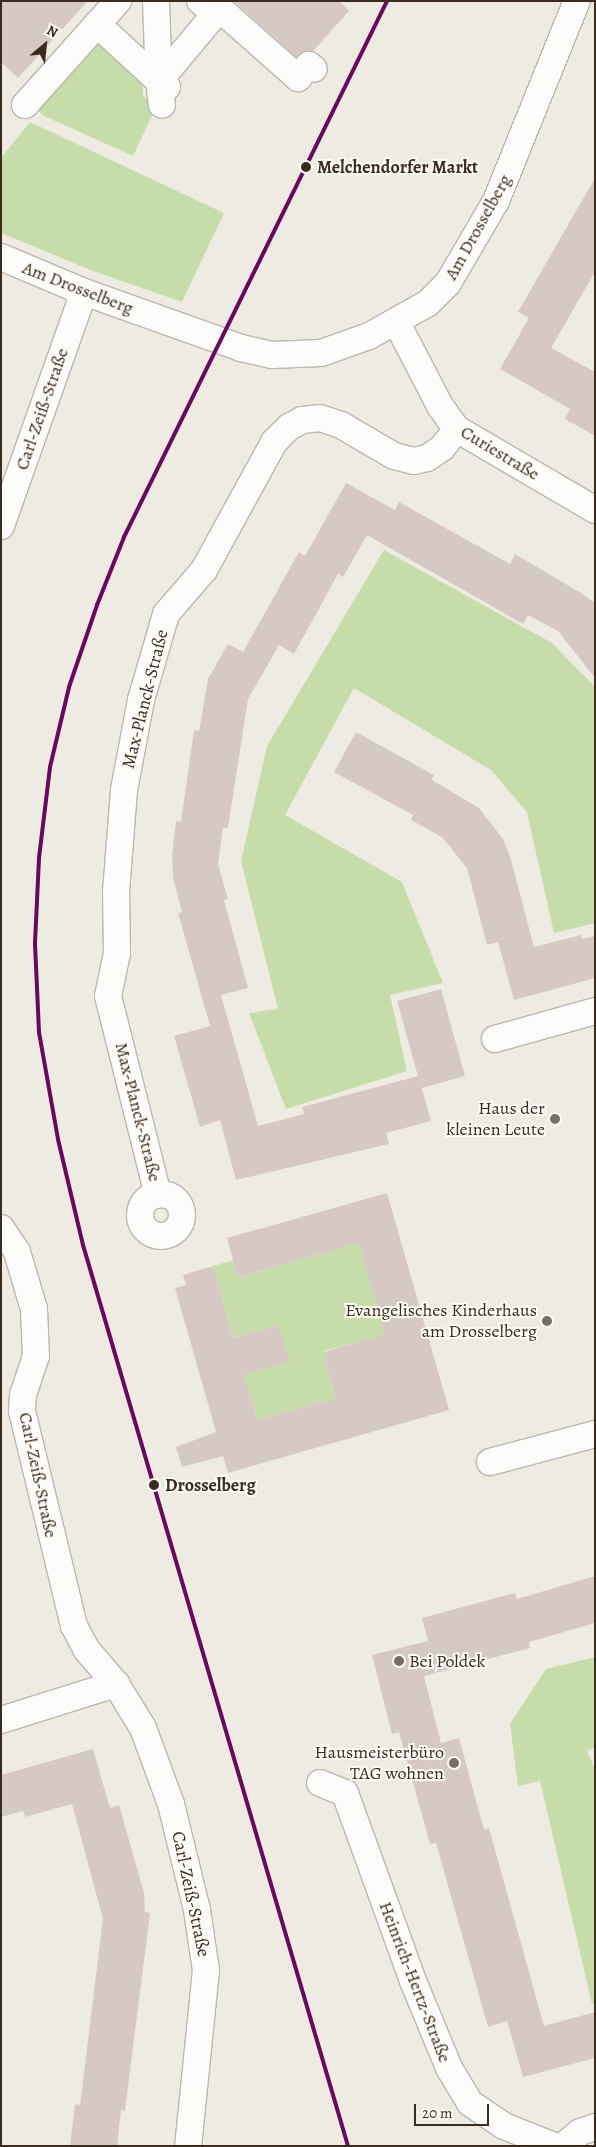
<!DOCTYPE html>
<meta charset="utf-8">
<style>
body{margin:0}
#map{position:relative;width:596px;height:2147px;overflow:hidden;background:#eeece2;font-family:Alegreya,serif}
div>[style]{position:absolute}
.green>*{inset:0;background:#c6ddaa}
.building>*{inset:0;background:#d6c9c4}
.roads{filter:drop-shadow(1px 0 #bab7af) drop-shadow(-1px 0 #bab7af) drop-shadow(0 1px #bab7af) drop-shadow(0 -1px #bab7af)}
.minor>*{height:26px;margin:-13px;padding:0 13px;transform-origin:13px;border-radius:13px;background:#fcfcfb}
.minor>.ring{margin:-13px;padding:0;box-sizing:content-box;background:none;border:26px solid #fcfcfb;border-radius:50%}
.tram-1>*{height:4px;margin:-2px;padding:0 2px;transform-origin:2px;border-radius:2px;background:#67095f}
.dots>*{width:14px;height:14px;translate:-50% -50%;box-sizing:border-box;border:2px solid #fdfcf7;border-radius:50%}
span{translate:-50% -50%;white-space:nowrap;text-align:center;line-height:1.15;-webkit-text-stroke:4px #fdfcf7;paint-order:stroke}
.stop-label{font-size:18px;color:#3b2a1e;font-weight:700}
.left{translate:0 -50%;text-align:left}
.street-label{font-size:18px;color:#3b2a1e}
.poi-label{font-size:18px;color:#3b2a1e}
.right{translate:-100% -50%;text-align:right}
.frame{position:absolute;inset:0;border:2px solid #3b2a1e;pointer-events:none}
.north{position:absolute;left:20px;top:20px;width:50px;height:50px;-webkit-text-stroke:4px #fdfcf7;paint-order:stroke;rotate:28deg;font-size:14px;font-weight:700;line-height:20px;text-align:center;color:#3b2a1e}
.north::after{content:'';display:block;margin:auto;width:18px;height:22px;background:#3b2a1e;clip-path:polygon(50% 0,100% 100%,50% 72%,0 100%)}
.scale{position:absolute;left:414px;top:2104px;width:75px;height:22px;box-sizing:border-box;border:2px solid #3b2a1e;border-top:0;padding-left:6px;font-size:15px;line-height:18px;white-space:nowrap;color:#3b2a1e;-webkit-text-stroke:4px #fdfcf7;paint-order:stroke}
</style>
<div id="map">
<div class="green">
<div style="clip-path:polygon(98px 31px,143px 78px,143px 96px,157px 105px,133px 156px,44px 116px,32px 105px)"></div>
<div style="clip-path:polygon(30px 122px,224px 213px,182px 302px,93px 271px,1px 233px,1px 158px)"></div>
<div style="clip-path:polygon(384px 550px,552px 643px,595px 687px,595px 923px,554px 933px,527px 812px,491px 770px,354px 688px,285px 815px,402px 882px,443px 983px,390px 995px,407px 1071px,286px 1109px,249px 1013px,278px 1009px,241px 861px,267px 746px)"></div>
<div style="clip-path:polygon(358px 1238px,399px 1381px,354px 1343px,323px 1351px,336px 1398px,257px 1420px,244px 1374px,279px 1325px,233px 1338px,213px 1266px,234px 1260px,239px 1277px,330px 1251px)"></div>
<div style="clip-path:polygon(595px 1657px,595px 1748px,587px 1750px,595px 1770px,595px 2003px,592px 2004px,540px 1781px,518px 1786px,510px 1724px,546px 1669px)"></div>
</div>
<div class="building">
<div style="clip-path:polygon(1px 1px,88px 1px,18px 78px,1px 62px)"></div>
<div style="clip-path:polygon(234px 1px,339px 1px,349px 11px,313px 51px,304px 51px,296px 57px)"></div>
<div style="clip-path:polygon(595px 178px,595px 272px,551px 348px,595px 372px,595px 436px,565px 419px,570px 409px,500px 369px,529px 318px,518px 312px)"></div>
<div style="clip-path:polygon(346px 483px,395px 510px,399px 502px,510px 564px,515px 554px,581px 593px,595px 603px,595px 678px,558px 631px,528px 615px,523px 624px,367px 535px,343px 577px,338px 574px,294px 654px,279px 645px,248px 699px,228px 828px,223px 828px,218px 864px,228px 899px,224px 900px,248px 988px,221px 995px,258px 1126px,304px 1114px,302px 1107px,418px 1076px,397px 1001px,441px 989px,465px 1076px,422px 1088px,420px 1082px,431px 1121px,386px 1133px,389px 1144px,236px 1180px,220px 1120px,200px 1127px,174px 1036px,210px 1026px,178px 913px,182px 912px,173px 877px,172px 856px,176px 821px,181px 822px,194px 730px,199px 731px,208px 679px,228px 644px,243px 652px,299px 552px,305px 556px)"></div>
<div style="clip-path:polygon(356px 732px,434px 775px,432px 780px,479px 808px,503px 839px,510px 856px,534px 947px,581px 935px,582px 939px,595px 936px,595px 978px,514px 1000px,498px 942px,487px 945px,467px 868px,442px 837px,411px 820px,413px 815px,334px 772px)"></div>
<div style="clip-path:polygon(387px 1193px,449px 1410px,228px 1473px,223px 1456px,182px 1467px,176px 1447px,216px 1432px,175px 1288px,186px 1285px,183px 1275px,213px 1266px,233px 1338px,279px 1325px,290px 1361px,244px 1374px,257px 1420px,336px 1398px,323px 1352px,385px 1334px,359px 1243px,238px 1277px,227px 1238px)"></div>
<div style="clip-path:polygon(595px 1576px,595px 1623px,529px 1642px,530px 1648px,424px 1676px,441px 1743px,459px 1738px,484px 1830px,489px 1828px,544px 2026px,595px 2012px,595px 2058px,523px 2077px,507px 2021px,488px 2027px,436px 1843px,430px 1844px,399px 1732px,392px 1734px,372px 1655px,428px 1641px,422px 1618px,515px 1593px,517px 1599px)"></div>
<div style="clip-path:polygon(93px 1749px,110px 1808px,119px 1805px,144px 1893px,145px 1912px,150px 1913px,125px 2111px,121px 2110px,117px 2146px,70px 2146px,75px 2104px,80px 2105px,103px 1919px,72px 1804px,25px 1817px,23px 1811px,1px 1817px,1px 1775px)"></div>
</div>
<div class="roads">
<div class="minor">
<div style="left:156px;top:1px;width:80px;rotate:87.9deg"></div>
<div style="left:159px;top:81px;width:10px;rotate:37deg"></div>
<div style="left:200px;top:1px;width:20px;rotate:41deg"></div>
<div style="left:215px;top:14px;width:7px;rotate:-56deg"></div>
<div style="left:219px;top:8px;width:106px;rotate:41.5deg"></div>
<div style="left:298px;top:78px;width:17px;rotate:-50deg"></div>
<div style="left:309px;top:65px;width:6px;rotate:39deg"></div>
<div style="left:97px;top:24px;width:84px;rotate:42.6deg"></div>
<div style="left:159px;top:81px;width:24px;rotate:83deg"></div>
<div style="left:159px;top:81px;width:87px;rotate:-50.1deg"></div>
<div style="left:25px;top:105px;width:140px;rotate:-48.2deg"></div>
<div style="left:1px;top:257px;width:90px;rotate:22.9deg"></div>
<div style="left:84px;top:292px;width:167px;rotate:19.6deg"></div>
<div style="left:241px;top:348px;width:32px;rotate:13deg"></div>
<div style="left:272px;top:355px;width:49px;rotate:-2.3deg"></div>
<div style="left:321px;top:353px;width:51px;rotate:-19.5deg"></div>
<div style="left:369px;top:336px;width:68px;rotate:-29.2deg"></div>
<div style="left:428px;top:303px;width:28px;rotate:-45deg"></div>
<div style="left:448px;top:283px;width:95px;rotate:-59.7deg"></div>
<div style="left:496px;top:201px;width:216px;rotate:-68deg"></div>
<div style="left:397px;top:323px;width:93px;rotate:62.6deg"></div>
<div style="left:440px;top:406px;width:29px;rotate:54deg"></div>
<div style="left:457px;top:429px;width:160px;rotate:30.4deg"></div>
<div style="left:1px;top:526px;width:248px;rotate:-70.5deg"></div>
<div style="left:495px;top:1039px;width:104px;rotate:-15.6deg"></div>
<div class="ring" style="left:140px;top:1194px;width:16px;height:16px"></div>
<div style="left:158px;top:1195px;width:205px;rotate:-104.1deg"></div>
<div style="left:108px;top:996px;width:44px;rotate:-78.2deg"></div>
<div style="left:117px;top:953px;width:61px;rotate:-90.9deg"></div>
<div style="left:116px;top:892px;width:102px;rotate:-85.5deg"></div>
<div style="left:124px;top:790px;width:92px;rotate:-79.3deg"></div>
<div style="left:141px;top:700px;width:90px;rotate:-73.8deg"></div>
<div style="left:166px;top:614px;width:58px;rotate:-49.2deg"></div>
<div style="left:204px;top:570px;width:146px;rotate:-61.3deg"></div>
<div style="left:274px;top:442px;width:21px;rotate:-45deg"></div>
<div style="left:289px;top:427px;width:15px;rotate:-28deg"></div>
<div style="left:302px;top:420px;width:18px;rotate:-6deg"></div>
<div style="left:320px;top:418px;width:22px;rotate:18deg"></div>
<div style="left:341px;top:425px;width:61px;rotate:30.3deg"></div>
<div style="left:394px;top:456px;width:21px;rotate:14deg"></div>
<div style="left:414px;top:461px;width:13px;rotate:-13deg"></div>
<div style="left:427px;top:458px;width:18px;rotate:-34deg"></div>
<div style="left:442px;top:448px;width:24px;rotate:-52deg"></div>
<div style="left:1px;top:1228px;width:29px;rotate:56deg"></div>
<div style="left:17px;top:1252px;width:59px;rotate:73.4deg"></div>
<div style="left:34px;top:1309px;width:47px;rotate:87.6deg"></div>
<div style="left:36px;top:1356px;width:41px;rotate:108.4deg"></div>
<div style="left:23px;top:1395px;width:16px;rotate:94deg"></div>
<div style="left:22px;top:1411px;width:221px;rotate:76.4deg"></div>
<div style="left:74px;top:1626px;width:26px;rotate:62deg"></div>
<div style="left:86px;top:1649px;width:46px;rotate:49.4deg"></div>
<div style="left:116px;top:1684px;width:52px;rotate:58.5deg"></div>
<div style="left:143px;top:1728px;width:81px;rotate:69.8deg"></div>
<div style="left:171px;top:1804px;width:109px;rotate:76.2deg"></div>
<div style="left:197px;top:1910px;width:61px;rotate:81.5deg"></div>
<div style="left:206px;top:1970px;width:177px;rotate:95.8deg"></div>
<div style="left:490px;top:1462px;width:109px;rotate:-14.9deg"></div>
<div style="left:1px;top:1720px;width:121px;rotate:-17.4deg"></div>
<div style="left:320px;top:1783px;width:27px;rotate:22deg"></div>
<div style="left:345px;top:1793px;width:200px;rotate:70.1deg"></div>
<div style="left:413px;top:1981px;width:94px;rotate:67.5deg"></div>
<div style="left:449px;top:2068px;width:41px;rotate:59deg"></div>
<div style="left:470px;top:2103px;width:41px;rotate:34.1deg"></div>
<div style="left:504px;top:2126px;width:54px;rotate:21.8deg"></div>
<div style="left:563px;top:2146px;width:22px;rotate:-39deg"></div>
<div style="left:580px;top:2132px;width:16px;rotate:-18deg"></div>
</div>
</div>
<div class="tram-1">
<div style="left:348px;top:2146px;width:939px;rotate:-106.39deg"></div>
<div style="left:83px;top:1245px;width:109px;rotate:-103.3deg"></div>
<div style="left:58px;top:1139px;width:109px;rotate:-100.1deg"></div>
<div style="left:39px;top:1032px;width:89px;rotate:-92.6deg"></div>
<div style="left:35px;top:943px;width:85px;rotate:-87.3deg"></div>
<div style="left:39px;top:858px;width:92px;rotate:-83.1deg"></div>
<div style="left:50px;top:767px;width:82px;rotate:-76.6deg"></div>
<div style="left:69px;top:687px;width:87px;rotate:-71.1deg"></div>
<div style="left:97px;top:605px;width:73px;rotate:-68.3deg"></div>
<div style="left:124px;top:537px;width:597px;rotate:-63.86deg"></div>
</div>
<div class="dots">
<div style="left:306px;top:167px;background:#3b2a1e"></div>
<div style="left:555px;top:1119px;background:#7a6e63"></div>
<div style="left:547px;top:1321px;background:#7a6e63"></div>
<div style="left:154px;top:1485px;background:#3b2a1e"></div>
<div style="left:399px;top:1661px;background:#7a6e63"></div>
<div style="left:454px;top:1763px;background:#7a6e63"></div>
</div>
<div class="stop-label">
<span class="left" style="left:317px;top:167px">Melchendorfer Markt</span>
<span class="left" style="left:165px;top:1485px">Drosselberg</span>
</div>
<div class="street-label">
<span style="left:478px;top:227px;rotate:-61deg">Am Drosselberg</span>
<span style="left:78px;top:288px;rotate:21deg">Am Drosselberg</span>
<span style="left:42px;top:409px;rotate:-71deg">Carl-Zeiß-Straße</span>
<span style="left:500px;top:453px;rotate:31deg">Curiestraße</span>
<span style="left:145px;top:699px;rotate:-76deg">Max-Planck-Straße</span>
<span style="left:138px;top:1112px;rotate:76deg">Max-Planck-Straße</span>
<span style="left:38px;top:1475px;rotate:78deg">Carl-Zeiß-Straße</span>
<span style="left:191px;top:1894px;rotate:78deg">Carl-Zeiß-Straße</span>
<span style="left:415px;top:1982px;rotate:69deg">Heinrich-Hertz-Straße</span>
</div>
<div class="poi-label">
<span class="right" style="left:545px;top:1119px">Haus der<br>kleinen Leute</span>
<span class="right" style="left:537px;top:1321px">Evangelisches Kinderhaus<br>am Drosselberg</span>
<span class="left" style="left:409px;top:1661px">Bei Poldek</span>
<span class="right" style="left:444px;top:1763px">Hausmeisterbüro<br>TAG wohnen</span>
</div>
<div class="frame"></div>
<div class="north">N</div>
<div class="scale">20 m</div>
</div>
